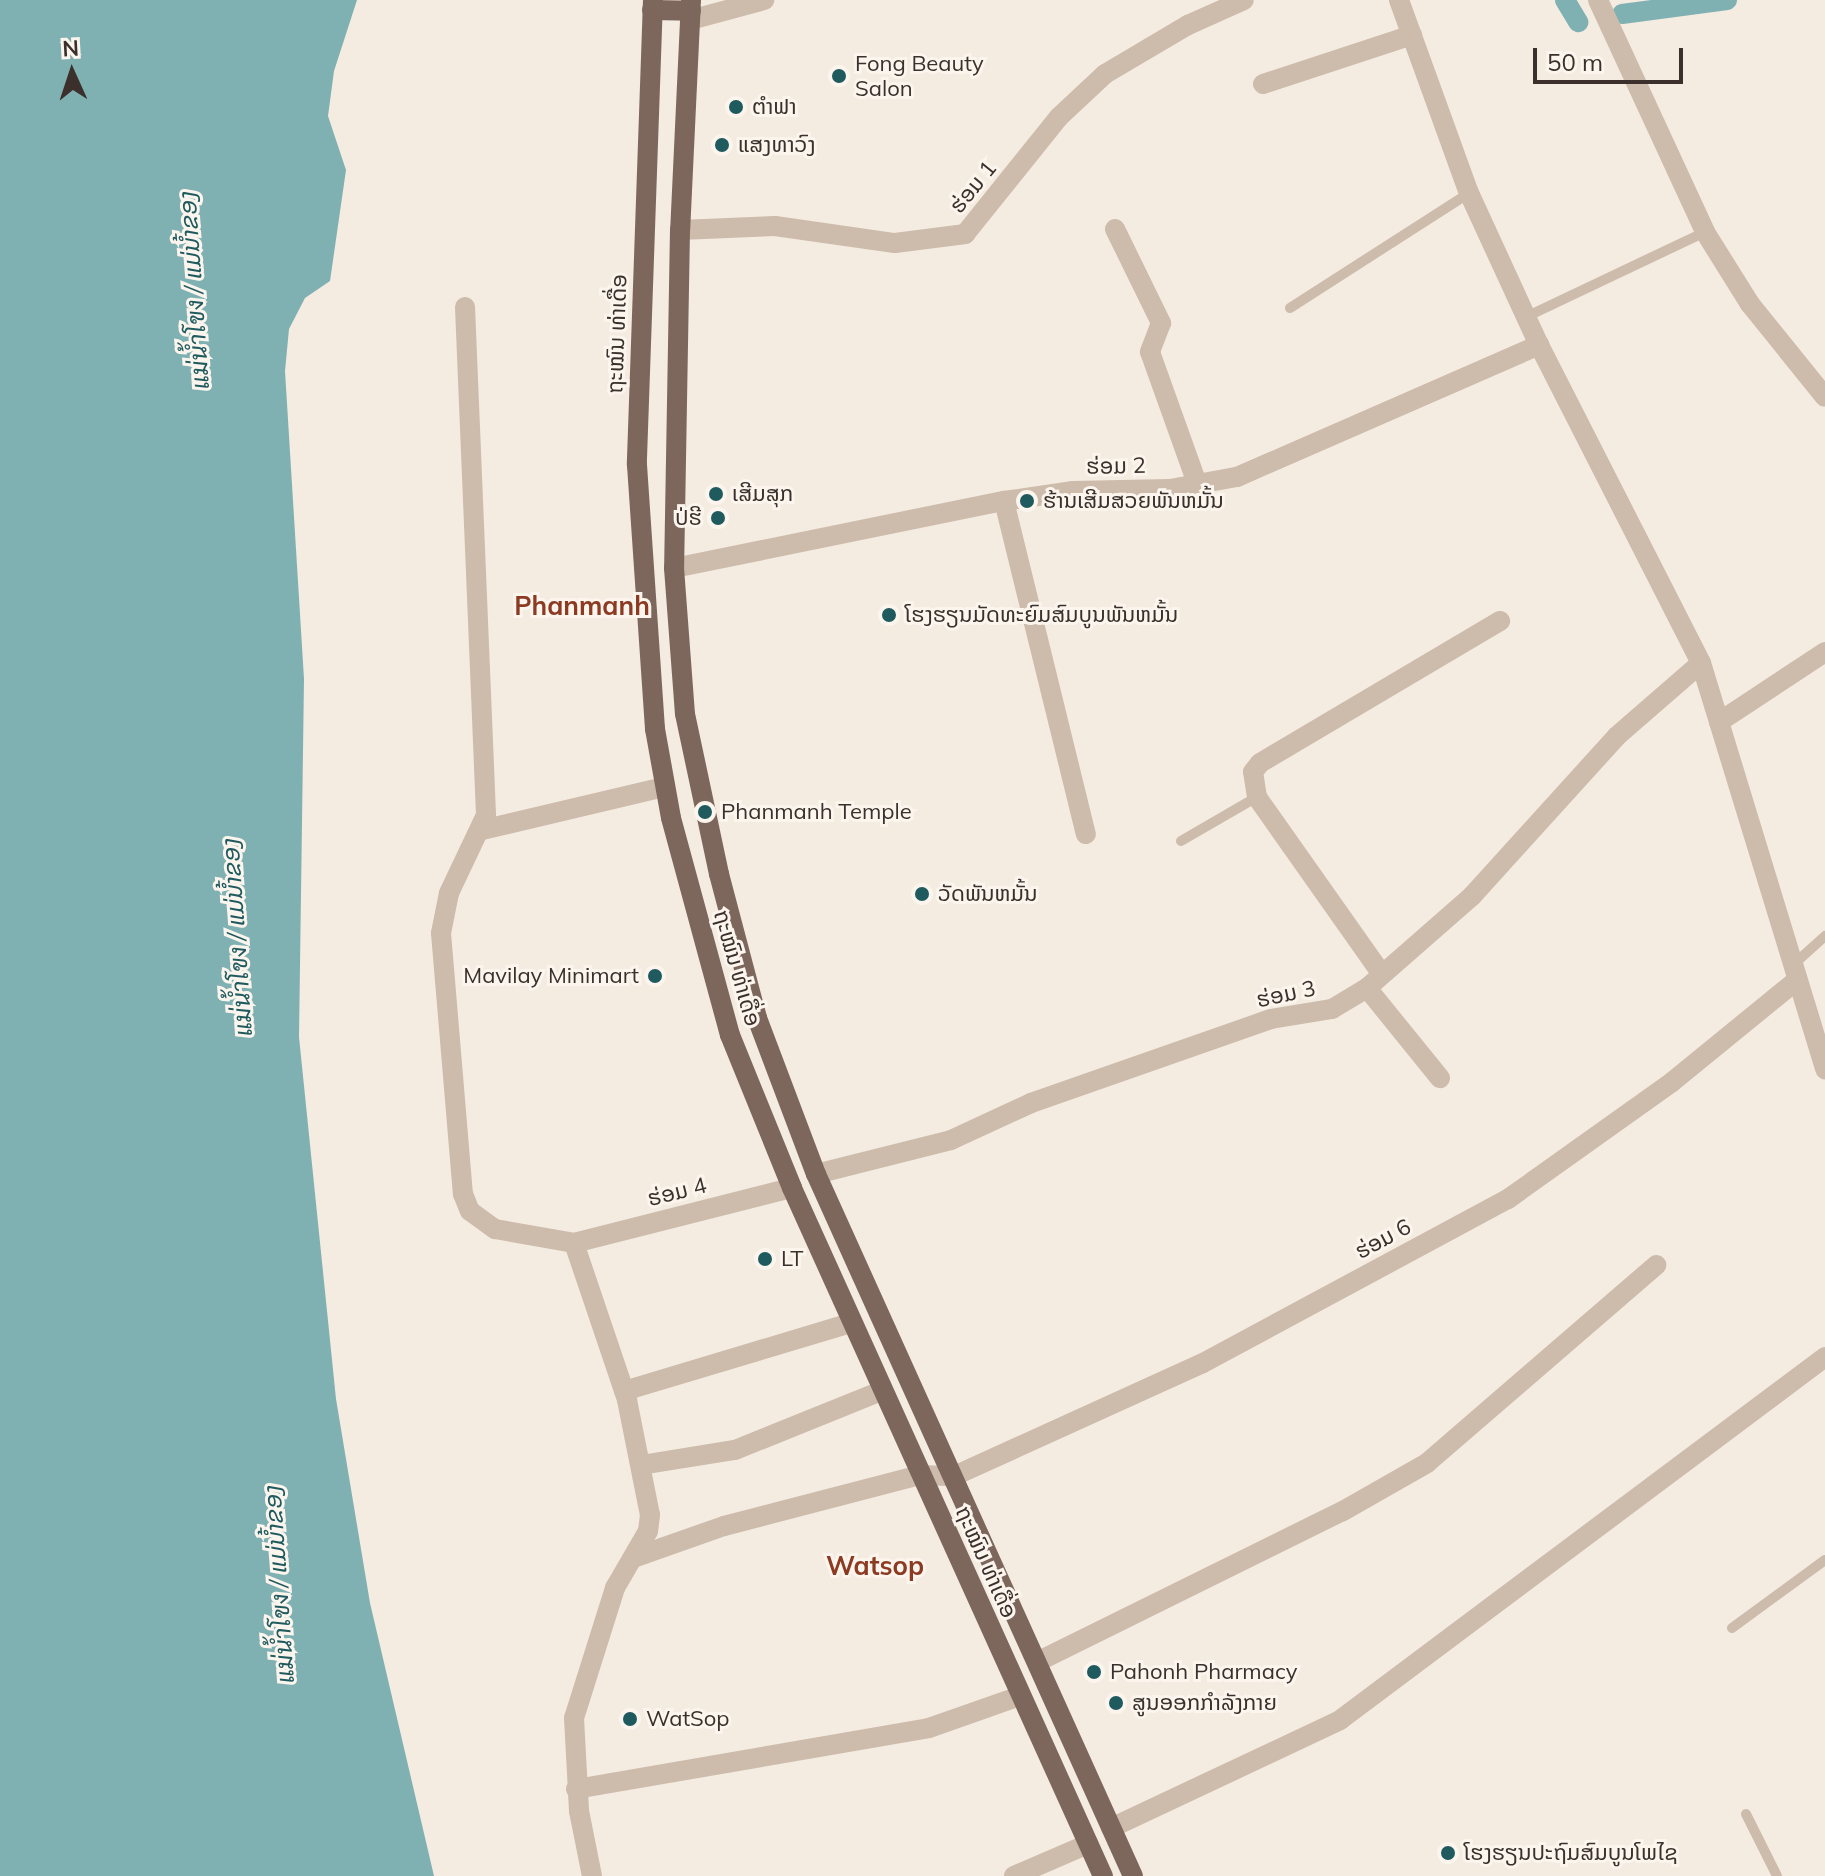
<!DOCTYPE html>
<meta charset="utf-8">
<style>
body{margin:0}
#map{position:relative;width:1825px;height:1876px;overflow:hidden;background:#f4ebe1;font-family:Mulish,"Noto Sans Lao",Sarabun,sans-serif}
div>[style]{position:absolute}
.water>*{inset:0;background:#7fb0b2}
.canal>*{height:20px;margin:-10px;padding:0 10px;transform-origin:10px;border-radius:10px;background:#7fb0b2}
.lane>*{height:10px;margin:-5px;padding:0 5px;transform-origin:5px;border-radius:5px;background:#cdbbac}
.street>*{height:20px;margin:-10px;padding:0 10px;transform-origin:10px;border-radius:10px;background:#cdbbac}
.primary>*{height:20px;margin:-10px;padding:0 10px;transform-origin:10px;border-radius:10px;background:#7d675c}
.dots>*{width:22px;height:22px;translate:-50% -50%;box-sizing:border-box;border:4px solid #fbf5ee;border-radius:50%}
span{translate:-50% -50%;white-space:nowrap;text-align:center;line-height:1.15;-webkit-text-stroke:6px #fbf5ee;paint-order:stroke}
.poi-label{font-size:22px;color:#3b302b}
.left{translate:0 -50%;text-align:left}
.right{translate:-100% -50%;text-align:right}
.street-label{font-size:22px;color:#3b302b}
.water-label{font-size:24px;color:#1f5a5e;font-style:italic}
.quarter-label{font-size:26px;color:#8c3b22;font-weight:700}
.north{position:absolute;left:32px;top:32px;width:80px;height:80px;-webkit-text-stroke:6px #fbf5ee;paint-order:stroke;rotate:357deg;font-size:22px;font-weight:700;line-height:32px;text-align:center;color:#3b302b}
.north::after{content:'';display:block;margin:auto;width:28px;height:36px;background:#3b302b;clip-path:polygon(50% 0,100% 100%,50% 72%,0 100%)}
.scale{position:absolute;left:1533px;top:48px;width:150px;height:36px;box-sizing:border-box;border:4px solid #3b302b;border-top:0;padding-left:10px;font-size:24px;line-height:28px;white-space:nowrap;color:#3b302b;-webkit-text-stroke:6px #fbf5ee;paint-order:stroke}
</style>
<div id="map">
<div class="water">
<div style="clip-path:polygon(0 0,357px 0,334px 71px,328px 116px,346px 170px,330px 281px,305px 298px,289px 329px,285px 371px,304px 679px,299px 1037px,336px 1399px,370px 1603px,434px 1876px,0 1876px)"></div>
</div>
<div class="canal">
<div style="left:1565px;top:0;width:26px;rotate:59deg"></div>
<div style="left:1622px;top:14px;width:106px;rotate:-7.6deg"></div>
</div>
<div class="lane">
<div style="left:1290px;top:308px;width:213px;rotate:-32.7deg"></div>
<div style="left:1528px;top:316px;width:196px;rotate:-25.4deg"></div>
<div style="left:1181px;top:841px;width:88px;rotate:-30.1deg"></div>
<div style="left:1794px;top:964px;width:42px;rotate:-42.1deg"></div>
<div style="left:1732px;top:1628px;width:115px;rotate:-36.2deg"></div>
<div style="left:1746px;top:1814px;width:69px;rotate:63.4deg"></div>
</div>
<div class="street">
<div style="left:1399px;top:0;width:205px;rotate:70.1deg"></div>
<div style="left:1469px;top:193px;width:167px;rotate:65.3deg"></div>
<div style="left:1539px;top:345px;width:357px;rotate:63deg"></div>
<div style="left:1701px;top:663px;width:425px;rotate:73deg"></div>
<div style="left:1598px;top:0;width:255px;rotate:65.2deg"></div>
<div style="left:1705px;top:232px;width:85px;rotate:58deg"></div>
<div style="left:1750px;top:304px;width:119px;rotate:51.1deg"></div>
<div style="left:690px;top:20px;width:77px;rotate:-15.1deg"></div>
<div style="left:1263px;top:84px;width:157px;rotate:-18.2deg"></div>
<div style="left:1115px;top:229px;width:105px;rotate:63.9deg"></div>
<div style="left:1161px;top:323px;width:31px;rotate:111deg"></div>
<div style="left:1150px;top:352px;width:139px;rotate:70.3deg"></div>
<div style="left:680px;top:230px;width:95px;rotate:-2.4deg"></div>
<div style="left:775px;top:226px;width:121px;rotate:8.1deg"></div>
<div style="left:895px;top:243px;width:71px;rotate:-7.3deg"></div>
<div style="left:965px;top:234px;width:150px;rotate:-51.2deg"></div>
<div style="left:1059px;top:117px;width:63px;rotate:-43.1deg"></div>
<div style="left:1105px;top:74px;width:96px;rotate:-30.6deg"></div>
<div style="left:1188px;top:25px;width:61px;rotate:-24.1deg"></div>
<div style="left:465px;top:307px;width:508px;rotate:87.63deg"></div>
<div style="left:486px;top:815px;width:86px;rotate:115.4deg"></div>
<div style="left:449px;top:893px;width:41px;rotate:101.3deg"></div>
<div style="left:441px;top:933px;width:262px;rotate:85.2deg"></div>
<div style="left:463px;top:1194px;width:18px;rotate:68deg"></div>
<div style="left:470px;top:1211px;width:31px;rotate:36deg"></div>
<div style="left:495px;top:1229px;width:80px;rotate:10deg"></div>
<div style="left:574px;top:1243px;width:166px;rotate:71.3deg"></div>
<div style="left:627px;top:1400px;width:117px;rotate:78.7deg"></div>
<div style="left:650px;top:1515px;width:16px;rotate:97deg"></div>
<div style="left:648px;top:1531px;width:66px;rotate:120.1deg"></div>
<div style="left:615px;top:1588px;width:136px;rotate:107.5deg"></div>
<div style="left:574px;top:1718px;width:93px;rotate:86.9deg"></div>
<div style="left:579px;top:1811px;width:66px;rotate:78.7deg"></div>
<div style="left:1004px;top:501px;width:343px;rotate:76.2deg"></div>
<div style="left:674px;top:568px;width:337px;rotate:-11.5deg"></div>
<div style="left:1004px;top:501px;width:70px;rotate:-8.2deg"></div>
<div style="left:1073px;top:491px;width:97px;rotate:-1.2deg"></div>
<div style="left:1170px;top:489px;width:68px;rotate:-10.2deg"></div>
<div style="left:1237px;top:477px;width:330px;rotate:-23.6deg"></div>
<div style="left:1719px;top:722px;width:127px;rotate:-33.4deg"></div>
<div style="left:482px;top:830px;width:187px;rotate:-13.3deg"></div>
<div style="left:1381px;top:973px;width:215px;rotate:-125.2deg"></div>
<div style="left:1257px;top:797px;width:25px;rotate:-99deg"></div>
<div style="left:1253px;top:772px;width:11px;rotate:-52deg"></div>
<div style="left:1260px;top:763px;width:279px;rotate:-30.6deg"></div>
<div style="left:1367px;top:988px;width:116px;rotate:51deg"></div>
<div style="left:816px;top:1174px;width:139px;rotate:-14.1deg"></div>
<div style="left:951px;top:1140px;width:88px;rotate:-24.8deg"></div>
<div style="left:1031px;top:1103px;width:254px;rotate:-19.3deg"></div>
<div style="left:1271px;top:1019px;width:62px;rotate:-9.3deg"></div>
<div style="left:1332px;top:1009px;width:41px;rotate:-31deg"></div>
<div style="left:1367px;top:988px;width:140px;rotate:-41.2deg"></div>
<div style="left:1472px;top:896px;width:216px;rotate:-47.8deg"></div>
<div style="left:1617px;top:736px;width:111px;rotate:-41deg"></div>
<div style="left:574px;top:1243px;width:225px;rotate:-14.2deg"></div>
<div style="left:624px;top:1391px;width:237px;rotate:-16.7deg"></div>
<div style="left:641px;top:1465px;width:95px;rotate:-9.1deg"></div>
<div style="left:735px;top:1450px;width:157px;rotate:-22deg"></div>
<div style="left:633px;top:1558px;width:96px;rotate:-19.4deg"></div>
<div style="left:724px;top:1526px;width:203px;rotate:-14.6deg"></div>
<div style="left:920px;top:1475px;width:34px;rotate:2deg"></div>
<div style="left:954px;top:1476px;width:273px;rotate:-24.4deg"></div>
<div style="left:1203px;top:1363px;width:346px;rotate:-28.3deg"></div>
<div style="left:1508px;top:1199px;width:201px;rotate:-35.5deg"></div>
<div style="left:1672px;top:1082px;width:161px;rotate:-39.2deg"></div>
<div style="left:1037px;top:1662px;width:341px;rotate:-26.3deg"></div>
<div style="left:1343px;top:1511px;width:97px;rotate:-29.7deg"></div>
<div style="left:1427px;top:1463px;width:303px;rotate:-40.8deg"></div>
<div style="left:576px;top:1789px;width:358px;rotate:-9.8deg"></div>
<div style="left:929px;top:1728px;width:96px;rotate:-19.4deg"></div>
<div style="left:1111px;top:1828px;width:253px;rotate:-25.2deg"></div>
<div style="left:1340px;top:1720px;width:606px;rotate:-36.81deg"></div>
<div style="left:1014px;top:1876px;width:81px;rotate:-23.4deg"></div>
</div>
<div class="primary">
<div style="left:653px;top:0;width:465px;rotate:92deg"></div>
<div style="left:637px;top:465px;width:265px;rotate:86.1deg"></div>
<div style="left:655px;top:729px;width:90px;rotate:79.8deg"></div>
<div style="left:671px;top:818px;width:225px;rotate:74.8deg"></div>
<div style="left:730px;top:1035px;width:165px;rotate:67.9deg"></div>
<div style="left:792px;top:1188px;width:755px;rotate:65.68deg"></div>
<div style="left:691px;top:0;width:230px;rotate:92.7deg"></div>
<div style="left:680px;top:230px;width:338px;rotate:91deg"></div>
<div style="left:674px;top:568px;width:146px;rotate:85.7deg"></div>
<div style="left:685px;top:714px;width:164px;rotate:78deg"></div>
<div style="left:719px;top:874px;width:149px;rotate:75.2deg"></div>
<div style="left:757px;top:1018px;width:167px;rotate:69.3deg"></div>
<div style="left:816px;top:1174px;width:770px;rotate:65.7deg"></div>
<div style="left:652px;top:10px;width:39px;rotate:1deg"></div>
</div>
<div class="dots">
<div style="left:839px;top:76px;background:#1f5a5e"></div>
<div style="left:736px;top:107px;background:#1f5a5e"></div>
<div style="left:722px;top:145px;background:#1f5a5e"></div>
<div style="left:716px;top:494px;background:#1f5a5e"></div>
<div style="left:1027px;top:501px;background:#1f5a5e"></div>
<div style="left:718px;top:518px;background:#1f5a5e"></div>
<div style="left:889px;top:615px;background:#1f5a5e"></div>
<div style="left:705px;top:812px;background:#1f5a5e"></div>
<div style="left:922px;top:894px;background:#1f5a5e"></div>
<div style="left:655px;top:976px;background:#1f5a5e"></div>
<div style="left:765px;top:1259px;background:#1f5a5e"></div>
<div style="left:1094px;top:1672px;background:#1f5a5e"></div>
<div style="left:1116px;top:1703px;background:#1f5a5e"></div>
<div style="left:630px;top:1719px;background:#1f5a5e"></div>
<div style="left:1448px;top:1853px;background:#1f5a5e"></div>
</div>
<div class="poi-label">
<span class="left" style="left:855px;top:76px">Fong Beauty<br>Salon</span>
<span class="left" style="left:752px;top:107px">ຕຳຟາ</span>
<span class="left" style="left:738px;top:145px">ແສງທາວົງ</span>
<span class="left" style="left:732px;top:494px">ເສີມສຸກ</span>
<span class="left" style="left:1043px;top:501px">ຮ້ານເສີມສວຍພັນຫມັ້ນ</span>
<span class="right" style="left:702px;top:518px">ປ່ຮີ</span>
<span class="left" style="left:905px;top:615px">ໂຮງຮຽນມັດທະຍົມສົມບູນພັນຫມັ້ນ</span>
<span class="left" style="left:721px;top:812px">Phanmanh Temple</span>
<span class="left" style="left:938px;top:894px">ວັດພັນຫມັ້ນ</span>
<span class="right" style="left:639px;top:976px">Mavilay Minimart</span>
<span class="left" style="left:781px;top:1259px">LT</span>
<span class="left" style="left:1110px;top:1672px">Pahonh Pharmacy</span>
<span class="left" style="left:1132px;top:1703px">ສູນອອກກຳລັງກາຍ</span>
<span class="left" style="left:646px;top:1719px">WatSop</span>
<span class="left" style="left:1464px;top:1853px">ໂຮງຮຽນປະຖົມສົມບູນໂພໄຊ</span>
</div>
<div class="street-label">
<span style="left:973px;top:187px;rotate:-51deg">ຮ່ອມ 1</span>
<span style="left:617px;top:334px;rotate:-88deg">ຖະໝົນ ທ່າເດື່ອ</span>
<span style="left:1116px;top:466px;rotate:-1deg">ຮ່ອມ 2</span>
<span style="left:737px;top:968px;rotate:74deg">ຖະໝົນ ທ່າເດື່ອ</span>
<span style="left:1286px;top:994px;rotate:-12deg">ຮ່ອມ 3</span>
<span style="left:677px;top:1192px;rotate:-14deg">ຮ່ອມ 4</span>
<span style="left:1383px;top:1239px;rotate:-28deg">ຮ່ອມ 6</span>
<span style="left:986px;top:1562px;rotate:66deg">ຖະໝົນ ທ່າເດື່ອ</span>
</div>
<div class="water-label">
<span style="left:194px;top:291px;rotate:-94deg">แม่น้ำโขง / ແມ່ນ້ຳຂອງ</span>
<span style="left:237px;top:938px;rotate:-94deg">แม่น้ำโขง / ແມ່ນ້ຳຂອງ</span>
<span style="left:279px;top:1585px;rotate:-94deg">แม่น้ำโขง / ແມ່ນ້ຳຂອງ</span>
</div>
<div class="quarter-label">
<span style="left:582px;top:606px">Phanmanh</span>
<span style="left:875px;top:1566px">Watsop</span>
</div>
<div class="north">N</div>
<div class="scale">50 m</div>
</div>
